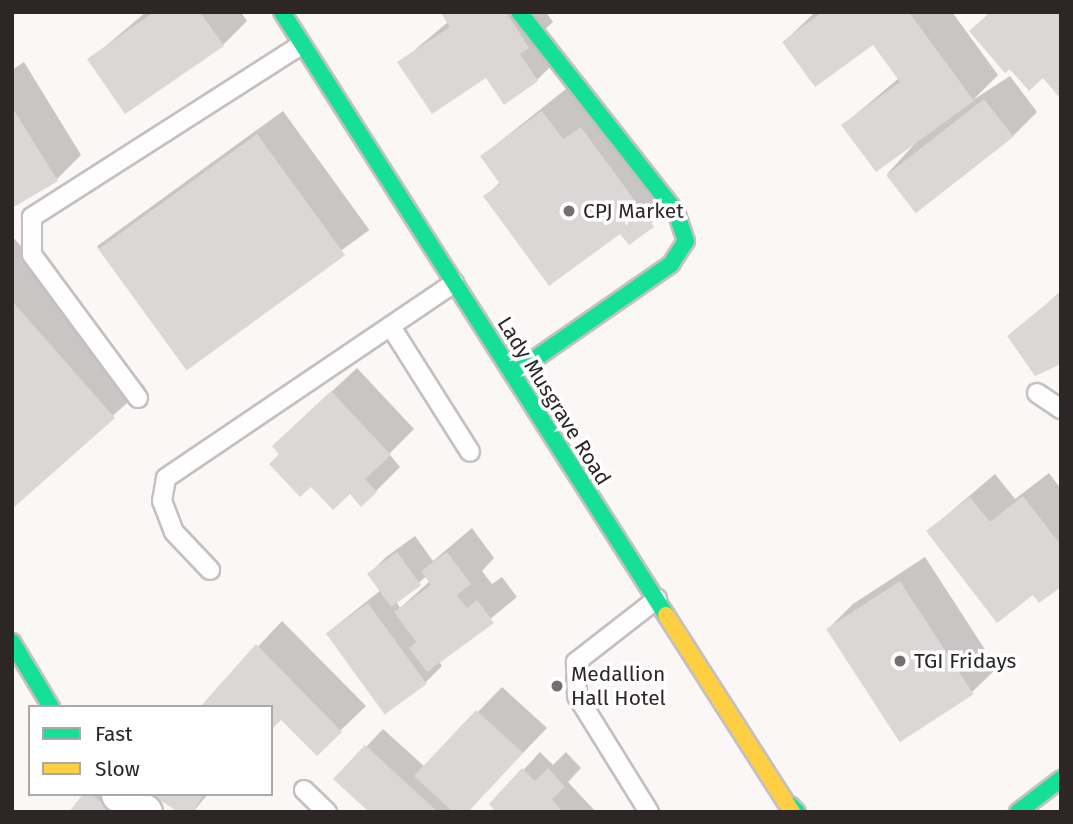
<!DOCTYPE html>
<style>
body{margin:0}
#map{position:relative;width:1073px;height:824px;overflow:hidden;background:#fcf7f7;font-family:"Fira Sans",sans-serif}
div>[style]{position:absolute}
.shadow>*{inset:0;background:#0003;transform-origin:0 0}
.building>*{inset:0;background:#dcd7d7;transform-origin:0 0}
.roads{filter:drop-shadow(2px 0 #c5c0c0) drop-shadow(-2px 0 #c5c0c0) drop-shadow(0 2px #c5c0c0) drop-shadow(0 -2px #c5c0c0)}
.lane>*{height:18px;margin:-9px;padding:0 9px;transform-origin:9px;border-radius:9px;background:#fffefe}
.street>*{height:35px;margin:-17.5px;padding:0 17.5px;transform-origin:17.5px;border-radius:17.5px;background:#fffefe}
.fast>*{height:16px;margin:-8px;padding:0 8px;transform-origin:8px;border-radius:8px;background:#16e098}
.slow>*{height:16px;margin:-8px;padding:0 8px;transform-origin:8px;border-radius:8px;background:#ffcf43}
.dots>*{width:19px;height:19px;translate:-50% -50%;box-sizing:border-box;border:4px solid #fff;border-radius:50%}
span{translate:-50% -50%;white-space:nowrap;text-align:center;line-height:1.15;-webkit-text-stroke:7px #fff;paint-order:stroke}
.poi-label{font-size:21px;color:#2c2626}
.left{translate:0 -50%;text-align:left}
.street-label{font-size:21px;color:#2c2626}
.frame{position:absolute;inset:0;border:14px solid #2c2626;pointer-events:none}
.legend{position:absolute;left:28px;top:705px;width:245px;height:91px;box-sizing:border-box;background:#fff;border:2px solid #aba8a8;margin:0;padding:9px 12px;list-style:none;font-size:21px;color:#2c2626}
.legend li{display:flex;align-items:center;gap:14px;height:35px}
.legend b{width:35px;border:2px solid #aba8a8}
</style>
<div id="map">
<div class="shadow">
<div style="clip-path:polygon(146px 12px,241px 12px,247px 21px,223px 45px,89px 60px)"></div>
<div style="clip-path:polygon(442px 12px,546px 12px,553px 22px,544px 30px,561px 56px,537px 80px,399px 63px,448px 22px)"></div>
<div style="clip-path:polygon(815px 12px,952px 12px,998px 75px,973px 100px,1010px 76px,1037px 112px,1013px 136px,887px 174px,920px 138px,843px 125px,899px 78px,873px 43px,784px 42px)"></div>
<div style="clip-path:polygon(990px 12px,1061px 12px,1061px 94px,1043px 76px,1029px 89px,972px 31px)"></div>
<div style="clip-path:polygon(24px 62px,81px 155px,57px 179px,12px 206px,12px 70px)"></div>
<div style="clip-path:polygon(567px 88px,677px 201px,629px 243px,621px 232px,486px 196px,500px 182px,482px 156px)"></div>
<div style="left:283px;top:111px;width:147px;height:230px;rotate:54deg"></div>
<div style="clip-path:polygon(12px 236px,145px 387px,12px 506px)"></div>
<div style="clip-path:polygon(1061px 291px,1061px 361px,1010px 337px)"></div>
<div style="clip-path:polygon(357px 368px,414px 429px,389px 454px,400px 467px,376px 491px,350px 492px,282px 454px,299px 422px)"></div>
<div style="clip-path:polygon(1049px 473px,1061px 489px,1061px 585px,1033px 592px,928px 531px,995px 474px,1015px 499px)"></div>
<div style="clip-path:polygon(evenodd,472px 528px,494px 558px,482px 571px,492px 584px,502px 577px,517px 597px,439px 661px,442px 666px,425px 683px,327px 633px,381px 590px,369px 574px,386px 557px,415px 536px,433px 561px,472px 528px,427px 576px,430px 581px,400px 608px,396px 601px,427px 576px)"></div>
<div style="clip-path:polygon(925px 557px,997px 668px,972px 692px,829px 628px,853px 604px)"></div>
<div style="clip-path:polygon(282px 621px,366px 706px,317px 753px,271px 707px,202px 707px)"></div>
<div style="clip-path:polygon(502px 687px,547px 728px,466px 812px,372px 812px,336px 779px,383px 729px,425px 767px)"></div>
<div style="clip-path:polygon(540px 752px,553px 765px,566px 752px,581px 768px,568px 782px,596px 812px,499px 812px,492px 804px)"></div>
<div style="clip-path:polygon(85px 794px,128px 794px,126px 812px,72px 812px)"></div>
<div style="clip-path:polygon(154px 794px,208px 794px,193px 812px)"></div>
</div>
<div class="building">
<div style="clip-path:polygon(154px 12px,200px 12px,224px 46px,125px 114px,87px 59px)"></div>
<div style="clip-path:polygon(440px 12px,506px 12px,529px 48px,520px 54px,538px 81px,504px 105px,486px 78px,432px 114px,397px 62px,450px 27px)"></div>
<div style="clip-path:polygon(822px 12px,909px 12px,974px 101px,876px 172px,841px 125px,900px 82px,873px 45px,815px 87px,782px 42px)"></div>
<div style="clip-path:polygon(991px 12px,1061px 12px,1059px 97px,1043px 78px,1029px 91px,1010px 69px,1005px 73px,969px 31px)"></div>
<div style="left:984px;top:99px;width:48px;height:124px;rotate:52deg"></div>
<div style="clip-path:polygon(12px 107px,58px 181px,12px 208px)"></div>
<div style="clip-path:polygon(542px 111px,563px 139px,581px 127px,654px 227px,629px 245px,620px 234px,549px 286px,483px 196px,500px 184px,480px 156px)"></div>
<div style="left:257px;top:134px;width:150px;height:196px;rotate:54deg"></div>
<div style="clip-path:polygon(1061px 292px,1061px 364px,1035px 376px,1007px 336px)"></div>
<div style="clip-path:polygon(12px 301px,115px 418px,12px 509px)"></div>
<div style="clip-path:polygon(331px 391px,391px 455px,365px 479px,377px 492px,361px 507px,350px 494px,333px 510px,311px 487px,300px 497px,269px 464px,279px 454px,272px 446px)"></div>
<div style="clip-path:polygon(1023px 496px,1061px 545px,1061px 587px,1039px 603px,1033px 595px,997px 623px,926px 531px,970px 497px,990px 522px)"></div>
<div style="left:397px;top:552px;width:41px;height:37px;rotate:54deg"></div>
<div style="clip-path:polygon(447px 552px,471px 584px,457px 595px,467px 608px,477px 600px,494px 623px,427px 672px,409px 648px,416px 642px,394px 612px,431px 585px,421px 571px)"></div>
<div style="left:900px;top:581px;width:135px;height:88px;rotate:57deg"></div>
<div style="left:368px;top:603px;width:100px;height:52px;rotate:54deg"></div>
<div style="clip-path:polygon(256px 644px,342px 732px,317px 756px,281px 720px,271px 730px,271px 707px,200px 707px)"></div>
<div style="clip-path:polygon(476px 710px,523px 753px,468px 812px,453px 812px,414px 776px)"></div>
<div style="clip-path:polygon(365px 745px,438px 812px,369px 812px,333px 779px)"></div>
<div style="clip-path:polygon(522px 768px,535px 781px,548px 768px,565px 787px,552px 799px,563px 812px,496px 812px,489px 804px)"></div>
<div style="clip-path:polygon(83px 794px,91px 794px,114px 812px,69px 812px)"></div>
<div style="clip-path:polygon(151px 794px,204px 794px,193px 812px,178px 812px)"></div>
</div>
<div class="roads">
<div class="lane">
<div style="left:393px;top:330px;width:144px;rotate:57.7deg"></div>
<div style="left:1037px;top:393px;width:29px;rotate:34deg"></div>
<div style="left:138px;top:398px;width:178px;rotate:-126.5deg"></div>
<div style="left:32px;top:255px;width:38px;rotate:-90deg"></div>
<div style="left:32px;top:217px;width:319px;rotate:-32.6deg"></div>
<div style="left:210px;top:570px;width:52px;rotate:-133.5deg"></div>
<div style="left:174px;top:532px;width:33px;rotate:-111deg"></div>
<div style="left:162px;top:501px;width:23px;rotate:-80deg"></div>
<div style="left:166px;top:478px;width:348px;rotate:-34.1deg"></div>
<div style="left:304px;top:790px;width:32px;rotate:44deg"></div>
<div style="left:649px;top:812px;width:137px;rotate:-121.8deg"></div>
<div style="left:577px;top:696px;width:34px;rotate:-92deg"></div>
<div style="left:576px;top:662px;width:103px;rotate:-37.9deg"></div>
</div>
<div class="street">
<div style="left:119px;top:794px;width:31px;rotate:36deg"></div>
</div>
<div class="fast">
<div style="left:282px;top:12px;width:715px;rotate:57.51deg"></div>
<div style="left:513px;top:374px;width:193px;rotate:-34.8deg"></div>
<div style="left:671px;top:264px;width:27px;rotate:-57deg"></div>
<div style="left:686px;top:241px;width:31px;rotate:-109deg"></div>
<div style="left:676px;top:212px;width:254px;rotate:-128.1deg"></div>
<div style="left:12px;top:642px;width:76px;rotate:59deg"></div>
<div style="left:790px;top:805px;width:10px;rotate:45deg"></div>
<div style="left:1018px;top:812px;width:54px;rotate:-37.5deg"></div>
</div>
<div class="slow">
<div style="left:666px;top:615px;width:234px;rotate:57.4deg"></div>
</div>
</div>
<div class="dots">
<div style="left:569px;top:211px;background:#756f6f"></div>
<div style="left:900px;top:661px;background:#756f6f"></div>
<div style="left:557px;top:686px;background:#756f6f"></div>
</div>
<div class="poi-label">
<span class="left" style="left:583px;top:211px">CPJ Market</span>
<span class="left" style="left:914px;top:661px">TGI Fridays</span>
<span class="left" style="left:571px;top:686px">Medallion<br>Hall Hotel</span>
</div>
<div class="street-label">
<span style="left:554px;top:401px;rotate:58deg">Lady Musgrave Road</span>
</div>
<div class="frame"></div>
<ul class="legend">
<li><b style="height:9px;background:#16e098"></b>Fast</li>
<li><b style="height:9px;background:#ffcf43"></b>Slow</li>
</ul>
</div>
